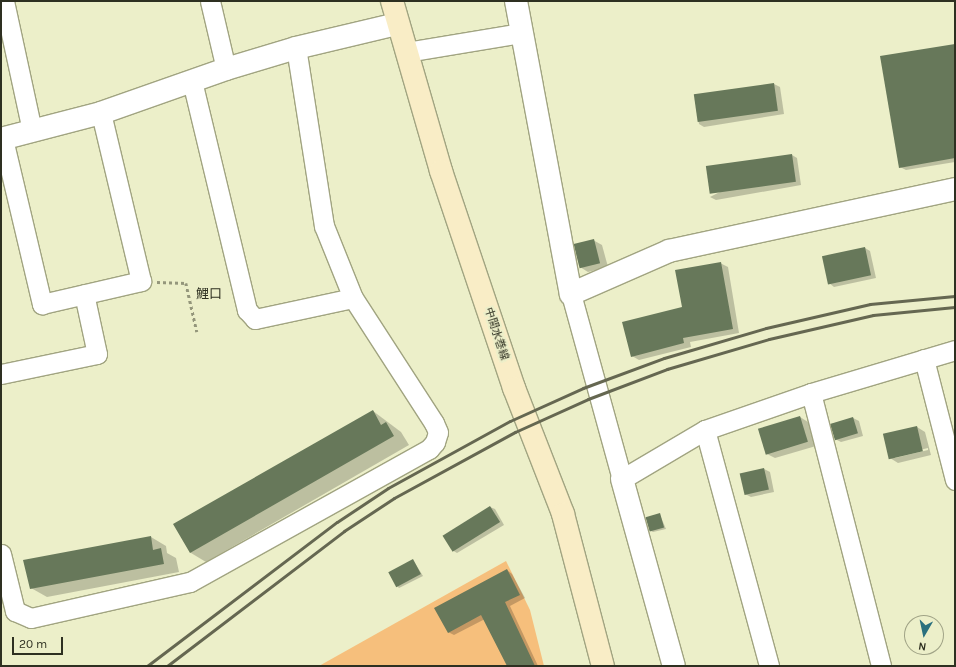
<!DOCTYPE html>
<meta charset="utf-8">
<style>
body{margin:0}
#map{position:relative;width:956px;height:667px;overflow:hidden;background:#ecefc9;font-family:Karla,"Noto Sans JP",sans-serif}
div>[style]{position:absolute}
.green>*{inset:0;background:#f6bf7c}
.shadow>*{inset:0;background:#0003}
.building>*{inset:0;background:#67785a;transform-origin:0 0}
.path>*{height:2.5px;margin-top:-1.25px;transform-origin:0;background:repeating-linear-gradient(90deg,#94967b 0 3px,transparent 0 6px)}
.roads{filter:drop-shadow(1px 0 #a1a481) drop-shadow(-1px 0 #a1a481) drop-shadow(0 1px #a1a481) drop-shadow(0 -1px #a1a481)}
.minor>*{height:19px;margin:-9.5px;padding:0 9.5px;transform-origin:9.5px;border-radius:9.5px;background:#fff}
.tertiary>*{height:22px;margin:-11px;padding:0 11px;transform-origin:11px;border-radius:11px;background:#fff}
.secondary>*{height:22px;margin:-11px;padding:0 11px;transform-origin:11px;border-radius:11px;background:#f9edc6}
.rail>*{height:3px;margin:-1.5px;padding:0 1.5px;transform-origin:1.5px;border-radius:1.5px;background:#656751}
span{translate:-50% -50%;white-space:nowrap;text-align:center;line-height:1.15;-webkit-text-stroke:4px #ecefc9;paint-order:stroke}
.street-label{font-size:11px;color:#2e3021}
.quarter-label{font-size:13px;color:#2e3021}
.frame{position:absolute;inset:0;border:2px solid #2e3021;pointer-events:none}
.north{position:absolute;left:904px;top:615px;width:40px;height:40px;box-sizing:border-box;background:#ecefc9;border:1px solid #a0a386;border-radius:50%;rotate:189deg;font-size:11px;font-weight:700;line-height:16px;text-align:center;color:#2e3021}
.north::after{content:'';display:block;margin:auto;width:14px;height:18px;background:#2a707e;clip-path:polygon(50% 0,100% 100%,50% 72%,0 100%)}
.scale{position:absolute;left:12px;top:637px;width:51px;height:18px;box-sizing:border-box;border:2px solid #2e3021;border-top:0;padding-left:5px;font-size:12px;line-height:14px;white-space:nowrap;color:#2e3021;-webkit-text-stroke:3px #ecefc9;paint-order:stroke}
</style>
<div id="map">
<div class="green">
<div style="clip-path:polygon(506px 561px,530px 610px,544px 666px,319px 666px)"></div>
</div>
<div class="shadow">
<div style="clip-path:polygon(955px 45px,955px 162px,906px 170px,900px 167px)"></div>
<div style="clip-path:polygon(774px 84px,780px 87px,784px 114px,704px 127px,699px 124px,695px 98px)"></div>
<div style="clip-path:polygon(792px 155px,797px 158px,801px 185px,716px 200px,710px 197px)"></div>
<div style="clip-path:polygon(593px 240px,602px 245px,608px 267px,588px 272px,580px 267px)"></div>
<div style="clip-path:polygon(865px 248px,870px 251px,876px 278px,834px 287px,829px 283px)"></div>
<div style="clip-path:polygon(720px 263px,728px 267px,739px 333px,690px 342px,691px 347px,639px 360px,632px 356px,683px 308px)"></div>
<div style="clip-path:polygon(373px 411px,401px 432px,409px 445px,206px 562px,191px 553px,175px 525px)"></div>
<div style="clip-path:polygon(800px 417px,808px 422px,816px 446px,775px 458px,767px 454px)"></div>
<div style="clip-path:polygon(853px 418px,859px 421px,863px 436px,841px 442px,835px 439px,831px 424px)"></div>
<div style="clip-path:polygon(evenodd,917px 427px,925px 432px,931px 455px,898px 463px,890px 458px,917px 427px,928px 448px,928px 450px,895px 458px,895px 456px,928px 448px)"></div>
<div style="clip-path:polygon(764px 469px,770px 472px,774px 492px,751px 497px,745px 494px)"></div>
<div style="clip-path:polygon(490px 507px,495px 509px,504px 525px,457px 553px,452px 550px)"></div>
<div style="clip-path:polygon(660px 515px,666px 529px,653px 532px,651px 531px)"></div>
<div style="clip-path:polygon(151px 537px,166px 546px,167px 553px,176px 558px,179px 572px,47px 597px,31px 588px)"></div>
<div style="clip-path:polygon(413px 560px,423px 576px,399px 588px,397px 586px)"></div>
<div style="clip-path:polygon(507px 570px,512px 574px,525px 598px,510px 606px,538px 666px,509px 666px,485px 619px,454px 635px,448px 632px)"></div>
</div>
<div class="building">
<div style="clip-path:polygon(955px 44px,955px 158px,899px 168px,880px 56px)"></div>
<div style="left:774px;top:83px;width:28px;height:81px;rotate:82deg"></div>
<div style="left:792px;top:154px;width:28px;height:87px;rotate:82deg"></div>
<div style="left:594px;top:239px;width:25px;height:21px;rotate:76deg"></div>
<div style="left:865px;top:247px;width:29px;height:44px;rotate:78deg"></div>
<div style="clip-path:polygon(721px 262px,733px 329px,683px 338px,684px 343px,631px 357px,622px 322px,682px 307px,675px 270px)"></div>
<div style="clip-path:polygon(373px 410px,381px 425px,386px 422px,394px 436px,190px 553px,173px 524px)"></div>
<div style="left:800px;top:416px;width:27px;height:44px;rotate:73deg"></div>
<div style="left:853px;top:417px;width:17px;height:24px;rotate:73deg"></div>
<div style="left:917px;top:426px;width:26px;height:35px;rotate:77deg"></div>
<div style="left:764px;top:468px;width:22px;height:25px;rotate:77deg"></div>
<div style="left:490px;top:506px;width:19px;height:56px;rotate:58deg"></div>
<div style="left:660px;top:513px;width:15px;height:15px;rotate:74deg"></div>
<div style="clip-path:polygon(151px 536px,153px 550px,161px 548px,164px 564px,30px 589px,23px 560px)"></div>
<div style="left:413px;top:559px;width:17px;height:28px;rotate:62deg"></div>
<div style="clip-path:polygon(507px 569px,520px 595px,505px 602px,535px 666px,507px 666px,481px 615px,448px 633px,434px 608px)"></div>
</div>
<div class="path">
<div style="left:157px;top:282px;width:29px;rotate:2deg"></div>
<div style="left:186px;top:283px;width:50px;rotate:77.3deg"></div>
</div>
<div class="roads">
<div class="minor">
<div style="left:4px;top:1px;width:133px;rotate:77.8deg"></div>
<div style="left:210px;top:1px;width:70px;rotate:76.8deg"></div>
<div style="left:406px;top:52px;width:117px;rotate:-9.4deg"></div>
<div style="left:192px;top:81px;width:236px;rotate:76.5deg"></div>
<div style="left:247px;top:310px;width:12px;rotate:48deg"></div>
<div style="left:255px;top:319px;width:100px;rotate:-12.1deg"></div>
<div style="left:3px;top:139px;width:170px;rotate:76.7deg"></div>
<div style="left:42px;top:304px;width:102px;rotate:-13.1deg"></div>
<div style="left:141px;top:281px;width:173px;rotate:-103.4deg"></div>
<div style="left:571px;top:294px;width:192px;rotate:74.6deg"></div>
<div style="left:622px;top:479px;width:96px;rotate:-30.6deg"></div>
<div style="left:705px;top:430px;width:112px;rotate:-19.2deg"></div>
<div style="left:811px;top:393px;width:150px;rotate:-16.6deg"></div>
<div style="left:924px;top:359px;width:125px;rotate:75.6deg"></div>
<div style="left:1px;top:374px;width:98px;rotate:-11.8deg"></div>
<div style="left:97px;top:354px;width:61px;rotate:-102.2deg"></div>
<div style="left:811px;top:393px;width:282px;rotate:75.6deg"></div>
<div style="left:705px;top:430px;width:245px;rotate:74.8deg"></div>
<div style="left:1px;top:554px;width:59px;rotate:76.2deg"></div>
<div style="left:15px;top:611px;width:17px;rotate:24deg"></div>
<div style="left:31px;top:618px;width:163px;rotate:-12.8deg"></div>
<div style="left:190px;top:582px;width:274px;rotate:-29.1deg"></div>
<div style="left:429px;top:449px;width:9px;rotate:-49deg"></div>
<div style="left:435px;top:442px;width:10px;rotate:-73deg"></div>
<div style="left:438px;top:432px;width:10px;rotate:-114deg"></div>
<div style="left:434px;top:423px;width:149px;rotate:-122.9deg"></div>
<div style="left:353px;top:298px;width:78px;rotate:-111.9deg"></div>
<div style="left:324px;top:226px;width:180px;rotate:-98.9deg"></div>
</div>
<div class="tertiary">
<div style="left:516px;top:1px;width:298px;rotate:79.4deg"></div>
<div style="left:571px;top:294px;width:107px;rotate:-23.7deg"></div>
<div style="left:669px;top:251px;width:293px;rotate:-12.2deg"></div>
<div style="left:1px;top:139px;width:103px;rotate:-14.6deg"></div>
<div style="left:101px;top:113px;width:133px;rotate:-19.4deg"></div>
<div style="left:226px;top:69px;width:73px;rotate:-16.7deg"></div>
<div style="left:296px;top:48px;width:104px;rotate:-13.4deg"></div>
<div style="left:622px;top:479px;width:194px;rotate:74.5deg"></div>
</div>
<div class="secondary">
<div style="left:392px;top:1px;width:177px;rotate:73.9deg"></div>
<div style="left:441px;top:171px;width:229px;rotate:71.4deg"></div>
<div style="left:514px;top:388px;width:135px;rotate:68.7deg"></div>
<div style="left:563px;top:514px;width:157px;rotate:75.3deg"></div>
</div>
</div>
<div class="rail">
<div style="left:147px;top:666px;width:238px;rotate:-37.2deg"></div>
<div style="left:337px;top:522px;width:61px;rotate:-33.7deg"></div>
<div style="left:388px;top:488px;width:139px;rotate:-28.8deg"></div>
<div style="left:510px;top:421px;width:80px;rotate:-24.3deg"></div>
<div style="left:583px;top:388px;width:86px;rotate:-20.3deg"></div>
<div style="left:664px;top:358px;width:106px;rotate:-16.4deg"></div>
<div style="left:766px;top:328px;width:107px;rotate:-13deg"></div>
<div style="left:870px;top:304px;width:85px;rotate:-5.4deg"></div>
<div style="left:167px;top:666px;width:223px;rotate:-37.3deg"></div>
<div style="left:344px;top:531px;width:60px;rotate:-33.4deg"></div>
<div style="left:394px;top:498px;width:138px;rotate:-28.6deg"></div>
<div style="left:515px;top:432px;width:80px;rotate:-24.3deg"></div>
<div style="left:588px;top:399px;width:85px;rotate:-20.8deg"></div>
<div style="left:667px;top:369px;width:106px;rotate:-16.4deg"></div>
<div style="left:769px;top:339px;width:107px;rotate:-13deg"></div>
<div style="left:873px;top:315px;width:82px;rotate:-5.6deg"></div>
</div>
<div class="street-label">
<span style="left:496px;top:334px;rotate:72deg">中間水巻線</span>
</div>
<div class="quarter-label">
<span style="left:209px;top:294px">鯉口</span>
</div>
<div class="frame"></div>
<div class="north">N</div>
<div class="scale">20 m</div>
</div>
